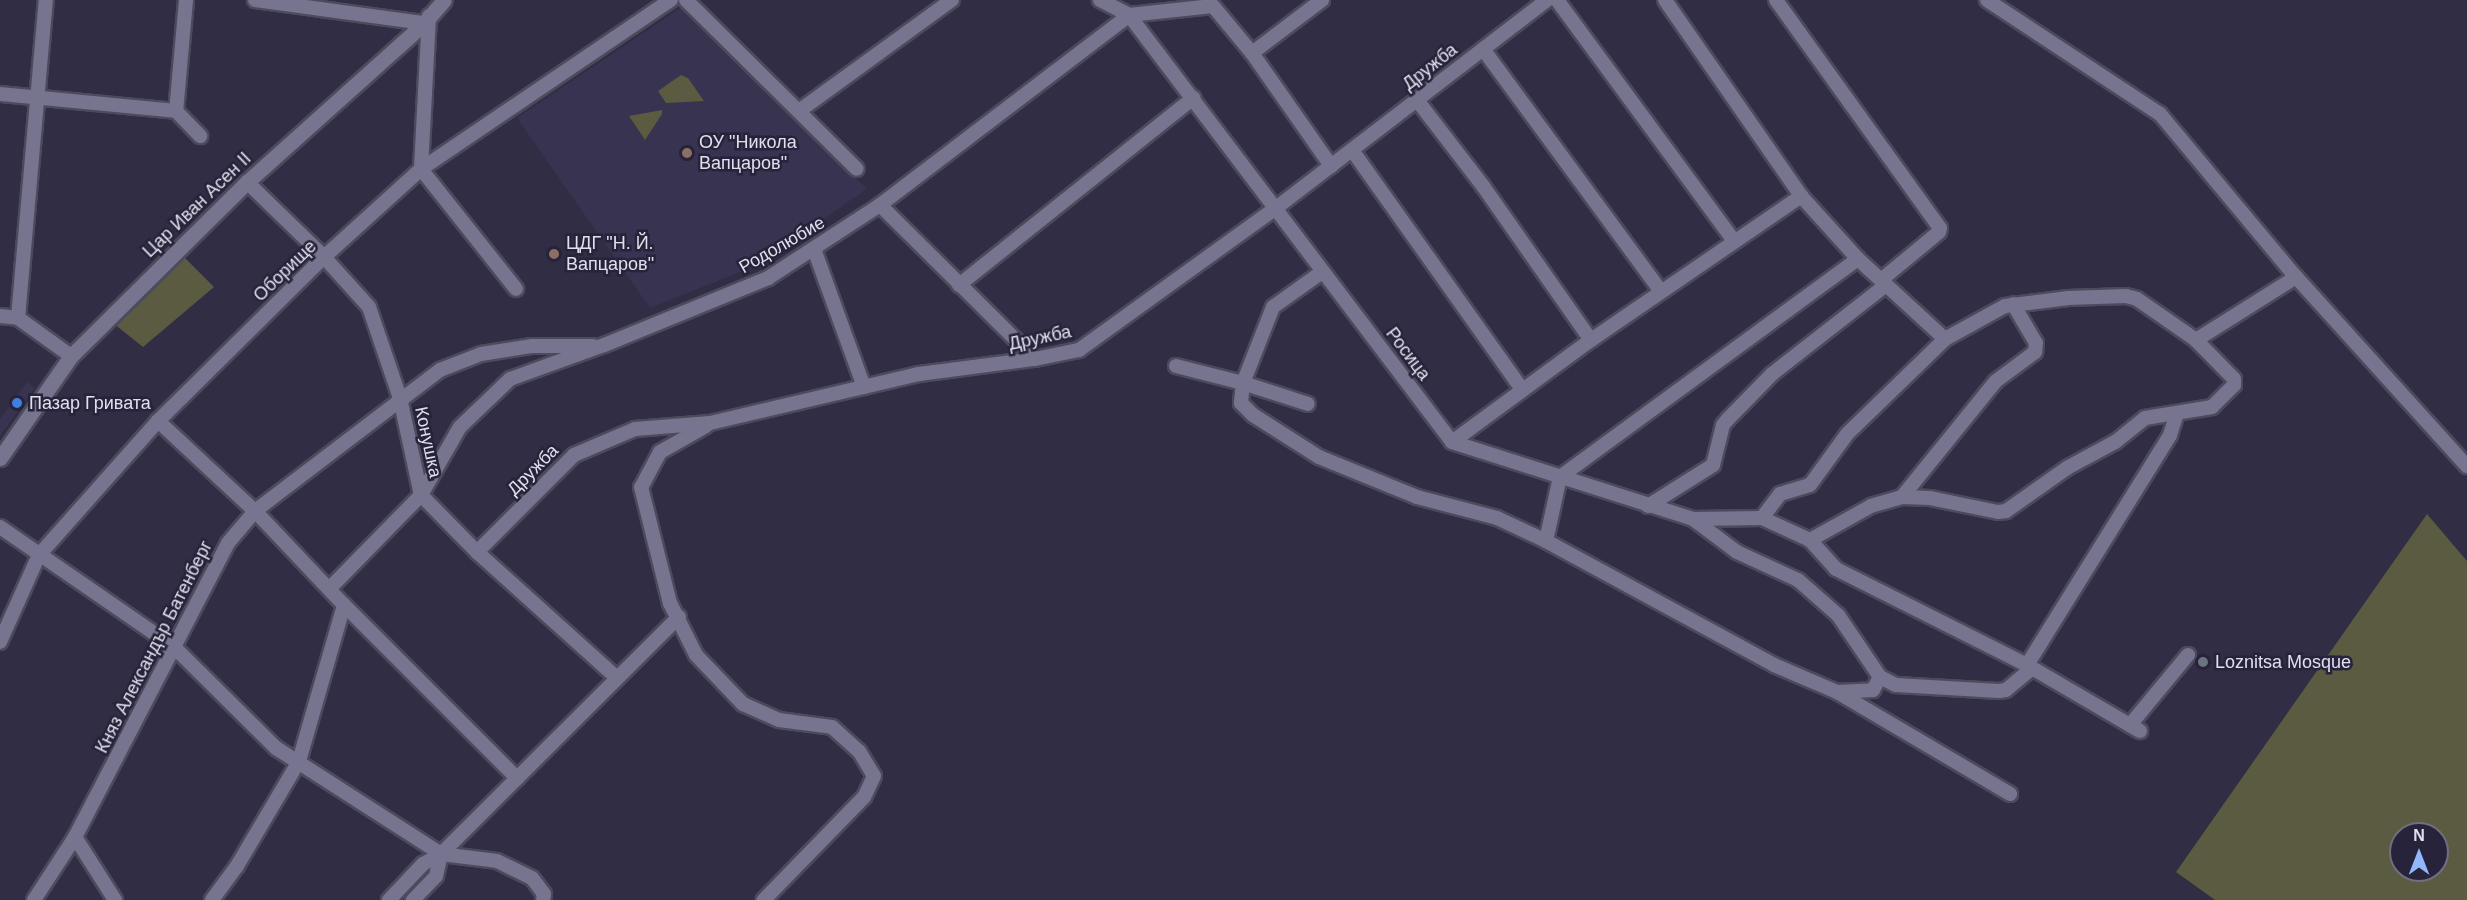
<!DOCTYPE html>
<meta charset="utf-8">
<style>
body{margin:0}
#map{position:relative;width:2467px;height:900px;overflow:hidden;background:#312d44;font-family:Helvetica,sans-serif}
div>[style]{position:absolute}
.built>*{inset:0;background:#383351}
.green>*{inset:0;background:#5a5b40}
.roads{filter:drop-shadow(2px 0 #4d4a5d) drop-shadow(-2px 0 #4d4a5d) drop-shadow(0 2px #4d4a5d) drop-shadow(0 -2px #4d4a5d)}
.street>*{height:14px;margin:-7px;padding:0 7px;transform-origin:7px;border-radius:7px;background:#77748f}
.secondary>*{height:15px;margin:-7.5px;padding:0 7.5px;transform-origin:7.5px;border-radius:7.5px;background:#77748f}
.dots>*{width:16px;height:16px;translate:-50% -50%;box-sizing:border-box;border:3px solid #27233a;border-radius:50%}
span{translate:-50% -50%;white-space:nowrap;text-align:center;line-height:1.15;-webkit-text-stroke:5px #27233a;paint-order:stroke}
.street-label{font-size:18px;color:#e1dfee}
.poi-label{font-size:18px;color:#e1dfee}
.left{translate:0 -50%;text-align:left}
.north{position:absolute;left:2389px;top:822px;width:60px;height:60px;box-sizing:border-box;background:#27233a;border:2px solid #716e82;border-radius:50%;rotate:0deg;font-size:16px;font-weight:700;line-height:24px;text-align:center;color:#e1dfee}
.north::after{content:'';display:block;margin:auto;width:21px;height:27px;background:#93b7fd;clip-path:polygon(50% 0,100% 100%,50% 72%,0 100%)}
</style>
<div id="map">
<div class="built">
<div style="clip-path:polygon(685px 5px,867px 189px,755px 266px,650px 308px,517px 118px)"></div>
<div style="clip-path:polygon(27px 382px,35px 388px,0 436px,0 419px)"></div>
</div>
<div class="green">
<div style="clip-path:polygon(681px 75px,688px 78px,704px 101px,666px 103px,658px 91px)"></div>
<div style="clip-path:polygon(662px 110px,662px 114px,645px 140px,629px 116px)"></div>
<div style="clip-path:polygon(178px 251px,214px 287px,143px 347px,108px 319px)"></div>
<div style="clip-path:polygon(evenodd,2427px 514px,2467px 561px,2467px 900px,2215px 900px,2176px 872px,2427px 514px,2401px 834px,2437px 834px,2437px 870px,2401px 870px,2401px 834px)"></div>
</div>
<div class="roads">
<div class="street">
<div style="left:186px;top:0;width:111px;rotate:95.1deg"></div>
<div style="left:176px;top:111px;width:35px;rotate:46deg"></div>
<div style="left:255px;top:0;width:171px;rotate:7.8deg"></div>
<div style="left:686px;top:0;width:240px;rotate:44.7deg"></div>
<div style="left:1100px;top:0;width:33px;rotate:27deg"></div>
<div style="left:1129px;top:15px;width:535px;rotate:52.89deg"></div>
<div style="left:1452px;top:442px;width:253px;rotate:17.7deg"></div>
<div style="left:1693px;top:519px;width:69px;rotate:-0.8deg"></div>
<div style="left:1762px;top:518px;width:53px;rotate:24.6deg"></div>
<div style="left:1810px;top:540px;width:39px;rotate:48deg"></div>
<div style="left:1836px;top:569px;width:214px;rotate:26.7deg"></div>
<div style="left:2027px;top:665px;width:131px;rotate:30.3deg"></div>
<div style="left:1557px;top:0;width:299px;rotate:53.7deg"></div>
<div style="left:1665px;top:0;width:239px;rotate:55.2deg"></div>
<div style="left:1801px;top:196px;width:85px;rotate:47.9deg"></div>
<div style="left:1858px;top:259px;width:118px;rotate:42.6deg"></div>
<div style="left:1776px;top:0;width:281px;rotate:54.3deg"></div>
<div style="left:1940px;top:228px;width:4px;rotate:104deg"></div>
<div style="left:1939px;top:232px;width:75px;rotate:140.4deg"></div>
<div style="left:1987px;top:0;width:207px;rotate:33.4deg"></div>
<div style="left:2160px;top:114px;width:212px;rotate:50.2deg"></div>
<div style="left:2296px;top:277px;width:255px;rotate:47.9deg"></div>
<div style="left:429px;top:16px;width:153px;rotate:93deg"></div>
<div style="left:421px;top:169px;width:153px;rotate:51.6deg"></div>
<div style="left:1483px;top:49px;width:300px;rotate:53.7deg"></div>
<div style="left:1252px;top:53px;width:88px;rotate:-37.1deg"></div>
<div style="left:0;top:94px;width:177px;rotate:5.5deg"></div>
<div style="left:1417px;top:100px;width:108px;rotate:52.5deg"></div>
<div style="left:1483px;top:186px;width:188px;rotate:55deg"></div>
<div style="left:799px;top:111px;width:189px;rotate:-36deg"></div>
<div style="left:1352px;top:150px;width:293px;rotate:54.6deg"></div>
<div style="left:247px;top:182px;width:107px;rotate:44.2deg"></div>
<div style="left:324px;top:257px;width:67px;rotate:48deg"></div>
<div style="left:369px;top:307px;width:96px;rotate:71.2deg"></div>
<div style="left:400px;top:398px;width:99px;rotate:77.8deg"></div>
<div style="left:421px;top:495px;width:80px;rotate:45.5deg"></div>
<div style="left:477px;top:552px;width:188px;rotate:42deg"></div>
<div style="left:880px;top:205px;width:218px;rotate:44.8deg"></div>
<div style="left:814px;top:249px;width:147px;rotate:70.1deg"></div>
<div style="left:1322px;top:272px;width:60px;rotate:144.5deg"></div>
<div style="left:1273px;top:307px;width:82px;rotate:111.5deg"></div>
<div style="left:1243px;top:383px;width:20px;rotate:96deg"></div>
<div style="left:1241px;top:403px;width:17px;rotate:45deg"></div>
<div style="left:1253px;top:415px;width:78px;rotate:32.5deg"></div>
<div style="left:1319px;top:457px;width:106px;rotate:22.2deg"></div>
<div style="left:1417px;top:497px;width:83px;rotate:14.7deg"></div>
<div style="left:1497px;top:518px;width:54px;rotate:25.1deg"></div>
<div style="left:1546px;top:541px;width:260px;rotate:28.5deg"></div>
<div style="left:1774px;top:665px;width:69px;rotate:23.2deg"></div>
<div style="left:1837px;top:692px;width:36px;rotate:-3deg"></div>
<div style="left:1873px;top:690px;width:15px;rotate:-62deg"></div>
<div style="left:959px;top:285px;width:300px;rotate:-38.6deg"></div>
<div style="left:0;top:316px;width:18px;rotate:6deg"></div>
<div style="left:18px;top:318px;width:65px;rotate:35.6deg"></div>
<div style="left:18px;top:318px;width:319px;rotate:-85deg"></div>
<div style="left:2196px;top:340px;width:118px;rotate:-32.2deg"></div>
<div style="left:1176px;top:366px;width:69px;rotate:14.2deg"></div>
<div style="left:1243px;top:383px;width:68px;rotate:17.9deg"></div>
<div style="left:158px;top:421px;width:132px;rotate:42.9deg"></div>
<div style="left:255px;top:511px;width:129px;rotate:46.6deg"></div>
<div style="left:344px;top:605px;width:245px;rotate:45deg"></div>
<div style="left:706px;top:426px;width:53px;rotate:150.5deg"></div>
<div style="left:660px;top:452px;width:40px;rotate:118deg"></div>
<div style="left:641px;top:487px;width:120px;rotate:76deg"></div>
<div style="left:670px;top:603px;width:58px;rotate:63.4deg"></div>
<div style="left:696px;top:655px;width:68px;rotate:46.2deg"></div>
<div style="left:743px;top:704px;width:39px;rotate:24deg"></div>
<div style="left:779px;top:720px;width:53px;rotate:7.5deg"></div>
<div style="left:832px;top:727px;width:36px;rotate:42deg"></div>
<div style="left:859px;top:751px;width:29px;rotate:59deg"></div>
<div style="left:874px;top:776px;width:23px;rotate:115deg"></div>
<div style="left:864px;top:797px;width:144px;rotate:134.2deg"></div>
<div style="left:1452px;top:442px;width:172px;rotate:-36.3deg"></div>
<div style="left:1591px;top:340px;width:255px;rotate:-34.4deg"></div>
<div style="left:1902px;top:497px;width:149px;rotate:-51deg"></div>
<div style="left:1996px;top:381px;width:49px;rotate:-36.6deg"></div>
<div style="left:2035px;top:352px;width:9px;rotate:-84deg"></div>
<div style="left:2036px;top:343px;width:45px;rotate:-120.5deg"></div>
<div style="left:1648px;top:506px;width:77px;rotate:-32.2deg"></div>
<div style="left:1713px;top:465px;width:41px;rotate:-76deg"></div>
<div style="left:1723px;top:425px;width:8px;rotate:-50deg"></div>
<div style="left:1728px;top:419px;width:63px;rotate:-45.6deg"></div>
<div style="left:1772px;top:374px;width:145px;rotate:-38deg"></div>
<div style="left:1762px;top:518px;width:30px;rotate:-53deg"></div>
<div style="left:1780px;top:494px;width:31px;rotate:-17deg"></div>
<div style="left:1810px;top:485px;width:63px;rotate:-54deg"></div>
<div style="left:1847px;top:434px;width:136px;rotate:-44.1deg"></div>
<div style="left:1945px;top:339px;width:68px;rotate:-28.8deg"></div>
<div style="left:2005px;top:306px;width:64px;rotate:-7.2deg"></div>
<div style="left:2068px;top:298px;width:58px;rotate:-2deg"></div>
<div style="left:2126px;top:296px;width:11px;rotate:15deg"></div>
<div style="left:2137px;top:299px;width:72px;rotate:34.8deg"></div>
<div style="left:2196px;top:340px;width:54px;rotate:45.7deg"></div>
<div style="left:2234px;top:379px;width:6px;rotate:90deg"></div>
<div style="left:2234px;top:385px;width:31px;rotate:135deg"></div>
<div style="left:2212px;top:407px;width:68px;rotate:170.7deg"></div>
<div style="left:2145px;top:418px;width:38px;rotate:141deg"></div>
<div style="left:2115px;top:442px;width:55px;rotate:151.6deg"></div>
<div style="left:2067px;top:468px;width:75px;rotate:144.8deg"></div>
<div style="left:2006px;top:511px;width:8px;rotate:173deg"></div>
<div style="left:1998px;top:512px;width:69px;rotate:-168.4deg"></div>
<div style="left:1930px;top:498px;width:28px;rotate:-178deg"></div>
<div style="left:1902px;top:497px;width:32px;rotate:164deg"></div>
<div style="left:1871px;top:506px;width:70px;rotate:150.9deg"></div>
<div style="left:1693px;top:519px;width:55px;rotate:36.9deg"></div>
<div style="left:1737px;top:552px;width:67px;rotate:24.7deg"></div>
<div style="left:1798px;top:580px;width:53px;rotate:41.2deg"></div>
<div style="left:1838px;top:615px;width:75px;rotate:55.9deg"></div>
<div style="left:1880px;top:677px;width:18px;rotate:27deg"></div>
<div style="left:1896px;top:685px;width:103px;rotate:3.3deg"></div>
<div style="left:1999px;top:691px;width:7px;rotate:-8deg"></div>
<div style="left:2006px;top:690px;width:34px;rotate:-40deg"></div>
<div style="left:0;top:527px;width:211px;rotate:34.6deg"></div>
<div style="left:174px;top:647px;width:144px;rotate:44.7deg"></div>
<div style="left:276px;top:748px;width:196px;rotate:32.7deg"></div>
<div style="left:441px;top:854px;width:56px;rotate:7.1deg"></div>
<div style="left:497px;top:861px;width:39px;rotate:26deg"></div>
<div style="left:532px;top:878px;width:20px;rotate:53deg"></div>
<div style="left:544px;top:894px;width:6px;rotate:99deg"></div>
<div style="left:1546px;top:541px;width:66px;rotate:-77.7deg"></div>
<div style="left:1560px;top:477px;width:369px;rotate:-36.2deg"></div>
<div style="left:477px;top:552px;width:137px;rotate:-45deg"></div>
<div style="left:574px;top:455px;width:66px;rotate:-23.1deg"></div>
<div style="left:635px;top:429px;width:75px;rotate:-4.6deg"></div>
<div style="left:710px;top:423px;width:215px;rotate:-13.2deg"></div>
<div style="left:919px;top:374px;width:117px;rotate:-7.4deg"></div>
<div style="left:1035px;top:359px;width:45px;rotate:-11.6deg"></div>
<div style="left:1079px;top:350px;width:243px;rotate:-35.8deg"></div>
<div style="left:1276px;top:208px;width:342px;rotate:-37.5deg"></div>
<div style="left:330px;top:588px;width:130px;rotate:-45.6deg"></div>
<div style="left:421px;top:495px;width:78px;rotate:-60.2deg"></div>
<div style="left:460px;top:427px;width:69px;rotate:-43.8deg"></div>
<div style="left:510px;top:379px;width:100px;rotate:-19.9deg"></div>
<div style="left:604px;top:345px;width:177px;rotate:-22.2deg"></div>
<div style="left:768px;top:278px;width:134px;rotate:-33.1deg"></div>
<div style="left:880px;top:205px;width:313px;rotate:-37.3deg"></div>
<div style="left:1129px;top:15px;width:84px;rotate:-6.1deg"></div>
<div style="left:1213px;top:6px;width:61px;rotate:50.3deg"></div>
<div style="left:1252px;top:53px;width:138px;rotate:55deg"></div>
<div style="left:0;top:642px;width:95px;rotate:-65.9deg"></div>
<div style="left:39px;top:555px;width:179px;rotate:-48.4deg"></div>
<div style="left:158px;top:421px;width:233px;rotate:-44.7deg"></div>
<div style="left:324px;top:257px;width:131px;rotate:-42.2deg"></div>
<div style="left:421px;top:169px;width:302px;rotate:-34.1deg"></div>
<div style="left:2027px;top:665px;width:271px;rotate:-58.1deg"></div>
<div style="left:2170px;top:435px;width:23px;rotate:-72deg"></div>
<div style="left:1837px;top:692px;width:201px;rotate:30.5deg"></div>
<div style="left:2130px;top:725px;width:91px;rotate:-50.4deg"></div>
<div style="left:75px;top:837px;width:75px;rotate:57.6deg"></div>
<div style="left:34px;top:900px;width:75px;rotate:-56.9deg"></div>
<div style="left:75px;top:837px;width:331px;rotate:-62.5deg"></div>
<div style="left:228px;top:543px;width:42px;rotate:-49.8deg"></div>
<div style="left:255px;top:511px;width:233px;rotate:-37.3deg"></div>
<div style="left:440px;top:370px;width:44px;rotate:-21.3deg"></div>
<div style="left:481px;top:354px;width:52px;rotate:-8.9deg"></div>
<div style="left:532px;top:346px;width:61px"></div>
<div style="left:212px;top:900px;width:42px;rotate:-53.7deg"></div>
<div style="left:237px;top:866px;width:122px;rotate:-59.4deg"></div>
<div style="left:299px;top:761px;width:162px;rotate:-73.9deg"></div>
<div style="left:389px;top:900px;width:50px;rotate:-46.6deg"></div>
<div style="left:423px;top:864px;width:21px;rotate:-29deg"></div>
<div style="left:441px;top:854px;width:336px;rotate:-44.9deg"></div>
<div style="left:413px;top:900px;width:33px;rotate:-46deg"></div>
<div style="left:436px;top:876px;width:23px;rotate:-77deg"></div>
</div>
<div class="secondary">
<div style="left:0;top:458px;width:124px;rotate:-55.2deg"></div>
<div style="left:71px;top:356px;width:247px;rotate:-44.7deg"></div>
<div style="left:247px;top:182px;width:238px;rotate:-41.9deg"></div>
<div style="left:424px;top:23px;width:30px;rotate:-49deg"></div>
</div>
</div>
<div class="dots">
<div style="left:687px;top:153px;background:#8d6e63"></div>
<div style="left:554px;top:254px;background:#8d6e63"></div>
<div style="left:17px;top:403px;background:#3f7fe0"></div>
<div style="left:2203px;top:662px;background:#6b7280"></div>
</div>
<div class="street-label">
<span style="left:1430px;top:67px;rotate:-38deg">Дружба</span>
<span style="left:197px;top:205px;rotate:-44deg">Цар Иван Асен II</span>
<span style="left:782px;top:245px;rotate:-30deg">Родолюбие</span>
<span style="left:285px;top:271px;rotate:-44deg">Оборище</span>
<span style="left:1040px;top:338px;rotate:-12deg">Дружба</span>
<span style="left:1408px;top:354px;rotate:53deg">Росица</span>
<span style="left:428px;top:442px;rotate:78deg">Конушка</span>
<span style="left:533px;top:470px;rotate:-45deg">Дружба</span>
<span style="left:154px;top:647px;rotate:-63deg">Княз Александър Батенберг</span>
</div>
<div class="poi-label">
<span class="left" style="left:699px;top:153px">ОУ "Никола<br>Вапцаров"</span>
<span class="left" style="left:566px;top:254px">ЦДГ "Н. Й.<br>Вапцаров"</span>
<span class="left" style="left:29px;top:403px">Пазар Гривата</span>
<span class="left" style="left:2215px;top:662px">Loznitsa Mosque</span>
</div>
<div class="north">N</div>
</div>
